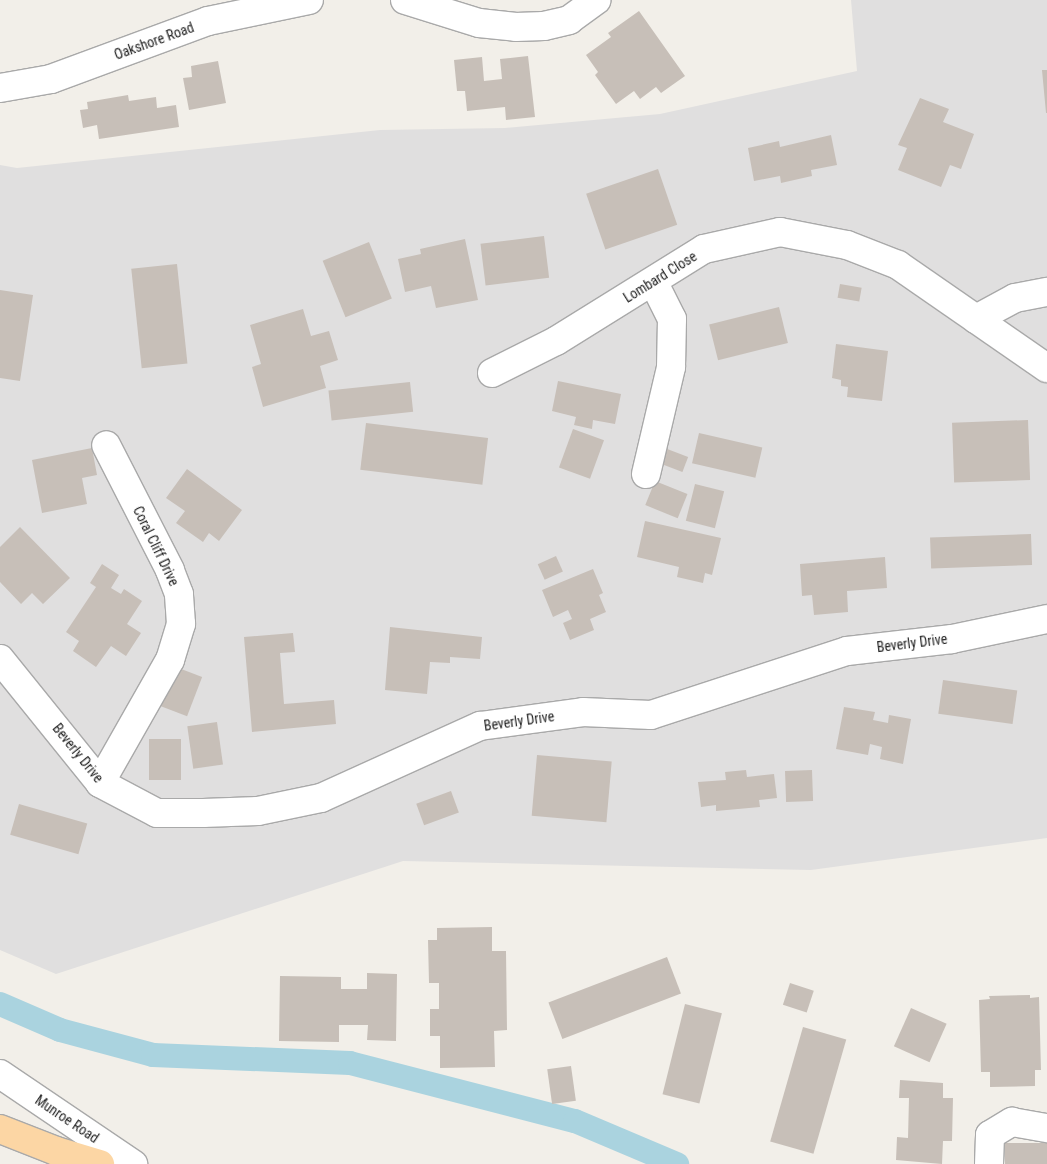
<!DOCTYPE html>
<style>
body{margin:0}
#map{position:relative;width:1047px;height:1164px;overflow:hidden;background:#f2efe9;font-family:"Roboto Condensed",sans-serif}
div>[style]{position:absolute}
.residential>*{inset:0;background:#e0dfdf}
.canal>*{height:24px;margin:-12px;padding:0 12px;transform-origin:12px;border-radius:12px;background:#aad3df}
.building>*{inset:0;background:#c7bfb8;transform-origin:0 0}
.roads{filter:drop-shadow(1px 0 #a9a9a9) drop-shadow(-1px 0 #a9a9a9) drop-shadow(0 1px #a9a9a9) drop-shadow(0 -1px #a9a9a9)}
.street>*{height:28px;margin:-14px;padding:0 14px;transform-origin:14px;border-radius:14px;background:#fff}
.primary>*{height:28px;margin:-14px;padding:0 14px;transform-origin:14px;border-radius:14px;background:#fcd6a4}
span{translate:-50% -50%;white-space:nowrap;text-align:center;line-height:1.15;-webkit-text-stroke:4.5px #fff;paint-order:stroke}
.street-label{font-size:14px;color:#222}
</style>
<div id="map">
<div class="residential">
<div style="clip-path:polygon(851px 0,1047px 0,1047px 838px,811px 870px,403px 861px,56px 974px,0 950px,0 165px,17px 168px,380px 130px,505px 128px,660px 114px,857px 71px)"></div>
</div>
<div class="canal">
<div style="left:0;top:1004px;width:65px;rotate:23.4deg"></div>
<div style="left:60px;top:1030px;width:96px;rotate:15deg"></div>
<div style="left:153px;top:1055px;width:197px;rotate:2.3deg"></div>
<div style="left:350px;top:1063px;width:232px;rotate:14.5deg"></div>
<div style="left:575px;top:1121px;width:111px;rotate:22.9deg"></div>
</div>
<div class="building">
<div style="clip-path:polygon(639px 11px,685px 76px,661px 93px,656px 87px,640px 99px,634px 91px,616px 104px,595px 75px,598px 72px,586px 55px,611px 37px,608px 33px)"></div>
<div style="clip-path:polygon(528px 56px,535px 117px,506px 120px,505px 107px,467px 111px,465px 91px,457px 91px,454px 60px,482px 57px,484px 81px,502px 79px,500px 59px)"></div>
<div style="clip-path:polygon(218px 61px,226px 103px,189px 110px,183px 78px,192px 77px,191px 66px)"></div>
<div style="clip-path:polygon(1042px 70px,1047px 70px,1047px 113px,1046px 113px)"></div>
<div style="clip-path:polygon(128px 95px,129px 101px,156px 97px,157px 108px,176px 105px,179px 127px,99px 139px,97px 125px,83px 128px,80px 110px,88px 109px,87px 102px)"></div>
<div style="clip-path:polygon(920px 98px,949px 109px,943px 122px,974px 134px,961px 169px,950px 165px,941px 187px,898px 170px,907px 148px,898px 145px)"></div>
<div style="clip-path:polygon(831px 135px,837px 165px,811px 170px,812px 176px,781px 183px,780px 176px,754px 181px,748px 148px,779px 141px,780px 147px)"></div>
<div style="left:658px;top:169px;width:59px;height:76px;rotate:71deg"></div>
<div style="left:544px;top:236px;width:42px;height:64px;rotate:83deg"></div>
<div style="clip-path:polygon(465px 239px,478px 300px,436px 308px,431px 286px,405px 292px,398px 259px,421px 254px,420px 249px)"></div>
<div style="left:369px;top:242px;width:61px;height:50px;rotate:68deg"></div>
<div style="left:177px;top:264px;width:100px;height:46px;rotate:84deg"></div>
<div style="left:840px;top:284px;width:22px;height:14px;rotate:10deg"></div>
<div style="clip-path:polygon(0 290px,33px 295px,20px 381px,0 378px)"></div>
<div style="left:779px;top:307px;width:37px;height:72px;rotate:76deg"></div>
<div style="clip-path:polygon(303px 309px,311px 336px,329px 331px,338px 360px,320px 366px,326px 388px,263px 407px,252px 367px,261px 364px,250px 325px)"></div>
<div style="clip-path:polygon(836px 344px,888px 351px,882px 401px,847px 397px,848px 387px,841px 386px,841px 380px,832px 378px)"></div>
<div style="clip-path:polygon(558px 381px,621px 394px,615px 424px,593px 420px,592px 429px,574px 425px,576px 417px,552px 411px)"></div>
<div style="left:410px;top:382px;width:30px;height:82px;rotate:84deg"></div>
<div style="left:1028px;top:420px;width:60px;height:76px;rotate:88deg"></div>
<div style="left:366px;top:423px;width:123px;height:47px;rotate:7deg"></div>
<div style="left:573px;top:429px;width:33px;height:41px;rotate:20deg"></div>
<div style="left:699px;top:433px;width:65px;height:31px;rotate:13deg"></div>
<div style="left:662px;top:447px;width:28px;height:16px;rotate:21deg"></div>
<div style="clip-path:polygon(92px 448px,97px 475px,82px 478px,87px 504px,42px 513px,32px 460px)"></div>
<div style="clip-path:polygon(187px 469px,242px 510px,219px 541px,209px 533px,203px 542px,176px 523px,185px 511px,166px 498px)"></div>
<div style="left:655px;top:481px;width:35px;height:26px;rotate:22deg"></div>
<div style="left:695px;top:484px;width:30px;height:38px;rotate:14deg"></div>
<div style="clip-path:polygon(645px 521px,721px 538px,712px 575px,705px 573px,703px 583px,677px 577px,679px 567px,637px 557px)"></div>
<div style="clip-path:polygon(20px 527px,70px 578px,43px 604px,32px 593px,21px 604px,0 582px,0 547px)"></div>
<div style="left:1031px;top:534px;width:31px;height:101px;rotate:88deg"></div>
<div style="left:556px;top:556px;width:17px;height:20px;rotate:66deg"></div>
<div style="clip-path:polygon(885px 557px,887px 588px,847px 591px,848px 612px,814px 615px,812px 595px,802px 596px,800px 564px)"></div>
<div style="clip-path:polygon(102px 564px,119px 575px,111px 588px,121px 594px,124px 589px,142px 601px,127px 624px,141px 633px,126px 656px,111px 646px,96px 667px,73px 651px,79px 641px,66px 632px,96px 587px,90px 583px)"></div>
<div style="clip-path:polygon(593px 569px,603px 593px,599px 595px,606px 612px,590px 619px,594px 630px,570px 640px,563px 623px,572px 619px,568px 610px,553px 617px,542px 590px)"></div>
<div style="clip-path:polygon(390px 627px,482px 637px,480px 659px,450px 657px,450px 663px,430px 662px,427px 694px,385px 690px)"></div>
<div style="clip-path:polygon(293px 633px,295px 652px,280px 653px,284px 704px,334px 700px,336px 724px,252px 732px,244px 637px)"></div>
<div style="left:176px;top:667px;width:28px;height:42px;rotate:21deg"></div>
<div style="left:943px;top:680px;width:75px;height:34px;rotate:8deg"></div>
<div style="clip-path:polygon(844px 707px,875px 712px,873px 720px,888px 723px,889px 715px,911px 719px,903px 764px,880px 759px,882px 747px,870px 744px,868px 755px,836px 749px)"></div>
<div style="left:217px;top:722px;width:43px;height:30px;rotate:82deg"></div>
<div style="left:149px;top:739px;width:32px;height:41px"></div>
<div style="left:537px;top:755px;width:75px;height:61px;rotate:5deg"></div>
<div style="clip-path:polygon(746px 770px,747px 777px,774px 774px,777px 798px,759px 800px,760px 807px,716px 811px,716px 805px,701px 807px,698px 782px,726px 780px,725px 772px)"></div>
<div style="left:812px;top:770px;width:31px;height:27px;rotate:88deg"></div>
<div style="left:451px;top:791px;width:23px;height:37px;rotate:70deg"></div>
<div style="left:19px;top:804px;width:71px;height:32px;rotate:16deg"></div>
<div style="clip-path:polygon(492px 927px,492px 951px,506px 951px,507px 1030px,494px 1031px,495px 1067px,440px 1068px,440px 1036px,430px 1036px,430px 1009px,439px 1009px,439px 983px,429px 983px,428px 940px,437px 940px,437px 928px)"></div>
<div style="left:667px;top:957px;width:39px;height:127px;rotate:69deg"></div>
<div style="clip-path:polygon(367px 973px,397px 974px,396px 1041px,367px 1040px,368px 1025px,339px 1025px,339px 1042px,279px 1041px,280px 976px,341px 977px,341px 989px,367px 989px)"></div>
<div style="left:790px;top:983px;width:25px;height:23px;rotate:18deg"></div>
<div style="clip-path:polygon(1030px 995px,1030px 998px,1039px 997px,1041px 1070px,1035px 1070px,1035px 1086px,990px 1087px,990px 1072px,981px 1072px,979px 1000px,990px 999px,989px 996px)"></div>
<div style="left:685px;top:1004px;width:38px;height:93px;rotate:14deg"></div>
<div style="left:911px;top:1008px;width:39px;height:42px;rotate:24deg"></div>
<div style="left:803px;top:1027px;width:45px;height:119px;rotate:16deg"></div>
<div style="left:571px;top:1066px;width:35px;height:24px;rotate:82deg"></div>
<div style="clip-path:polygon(900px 1080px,943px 1083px,943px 1098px,953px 1098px,952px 1141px,943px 1141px,942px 1164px,896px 1160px,897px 1137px,908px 1138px,909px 1098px,899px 1098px)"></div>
<div style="left:1047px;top:1143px;width:21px;height:42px;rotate:90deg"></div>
</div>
<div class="roads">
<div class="street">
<div style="left:405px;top:0;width:77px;rotate:17.3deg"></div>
<div style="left:479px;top:23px;width:37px;rotate:6deg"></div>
<div style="left:516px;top:27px;width:28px;rotate:-2deg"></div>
<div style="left:544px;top:26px;width:26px;rotate:-13deg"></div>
<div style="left:569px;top:20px;width:34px;rotate:-36deg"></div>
<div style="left:0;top:88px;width:52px;rotate:-10deg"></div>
<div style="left:51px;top:79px;width:167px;rotate:-20.3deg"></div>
<div style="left:208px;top:21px;width:103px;rotate:-11.7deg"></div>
<div style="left:976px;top:319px;width:44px;rotate:-28.3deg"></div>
<div style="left:1015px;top:298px;width:33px;rotate:-11deg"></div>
<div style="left:492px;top:373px;width:72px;rotate:-26.6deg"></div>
<div style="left:556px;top:341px;width:174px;rotate:-31.9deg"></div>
<div style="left:704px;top:249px;width:78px;rotate:-12.6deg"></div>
<div style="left:780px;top:232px;width:68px;rotate:11deg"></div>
<div style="left:847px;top:245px;width:55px;rotate:21.4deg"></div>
<div style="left:898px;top:265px;width:181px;rotate:34.7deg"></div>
<div style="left:646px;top:474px;width:110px;rotate:-76.8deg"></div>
<div style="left:671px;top:367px;width:48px;rotate:-88.8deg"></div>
<div style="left:672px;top:319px;width:42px;rotate:-116.6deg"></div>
<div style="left:0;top:659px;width:159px;rotate:51.1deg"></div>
<div style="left:100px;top:783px;width:64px;rotate:27.8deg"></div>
<div style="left:157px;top:813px;width:46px"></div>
<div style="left:203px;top:813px;width:55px;rotate:-2.1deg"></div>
<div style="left:258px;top:811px;width:64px;rotate:-11.7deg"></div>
<div style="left:321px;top:798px;width:175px;rotate:-24.4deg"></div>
<div style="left:480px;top:726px;width:104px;rotate:-7.7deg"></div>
<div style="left:583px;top:712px;width:68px;rotate:2.5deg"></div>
<div style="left:651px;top:715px;width:206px;rotate:-18.1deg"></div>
<div style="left:847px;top:651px;width:106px;rotate:-6.5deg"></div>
<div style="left:952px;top:639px;width:97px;rotate:-11.9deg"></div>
<div style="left:100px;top:783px;width:142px;rotate:-60.4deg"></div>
<div style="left:170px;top:660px;width:38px;rotate:-73deg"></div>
<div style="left:181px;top:624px;width:30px;rotate:-94deg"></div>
<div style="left:179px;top:594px;width:26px;rotate:-111deg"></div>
<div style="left:170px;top:570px;width:140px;rotate:-117.1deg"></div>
<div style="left:0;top:1074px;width:161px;rotate:34.1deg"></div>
<div style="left:989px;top:1164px;width:29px;rotate:-88deg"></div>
<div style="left:990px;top:1135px;width:26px;rotate:-31deg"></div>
<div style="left:1012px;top:1122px;width:36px;rotate:10deg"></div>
</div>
<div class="primary">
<div style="left:0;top:1129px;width:60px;rotate:21.4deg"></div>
<div style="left:56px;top:1151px;width:46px;rotate:16.5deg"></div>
</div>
</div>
<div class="street-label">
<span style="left:154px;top:41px;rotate:-20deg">Oakshore Road</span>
<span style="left:660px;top:277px;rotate:-32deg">Lombard Close</span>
<span style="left:156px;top:546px;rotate:64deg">Coral Cliff Drive</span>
<span style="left:912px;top:643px;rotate:-7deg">Beverly Drive</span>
<span style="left:519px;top:721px;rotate:-8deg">Beverly Drive</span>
<span style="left:78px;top:753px;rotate:51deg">Beverly Drive</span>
<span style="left:67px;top:1119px;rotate:34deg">Munroe Road</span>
</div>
</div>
